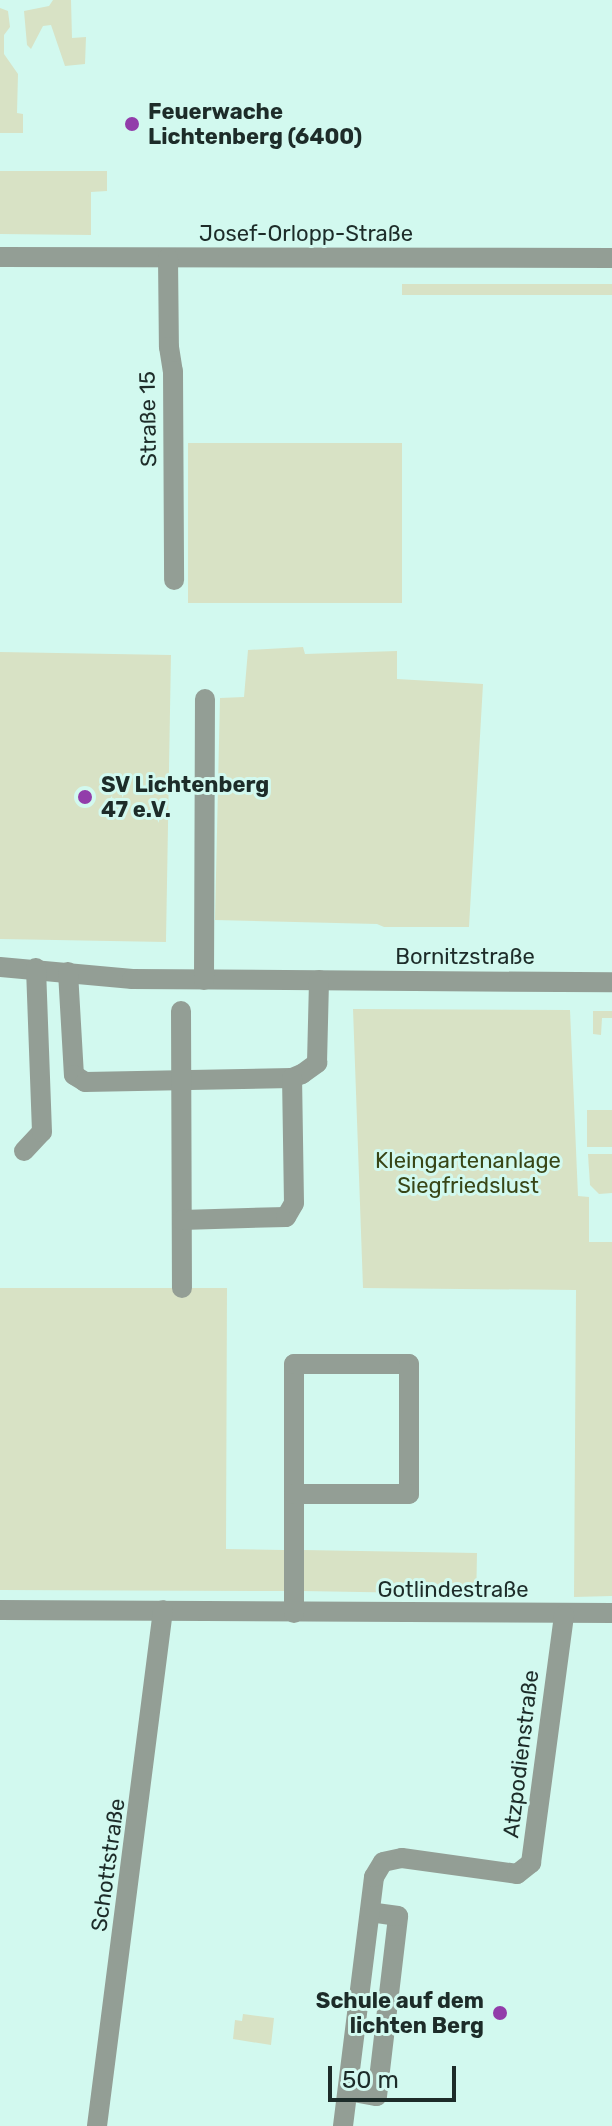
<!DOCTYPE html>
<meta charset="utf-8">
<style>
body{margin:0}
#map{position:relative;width:612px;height:2126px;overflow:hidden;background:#d2f9ef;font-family:Rubik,sans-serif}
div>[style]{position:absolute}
.green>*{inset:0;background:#d8e2c5;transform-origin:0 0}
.minor>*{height:20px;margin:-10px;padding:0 10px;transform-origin:10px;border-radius:10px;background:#939e95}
.dots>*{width:22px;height:22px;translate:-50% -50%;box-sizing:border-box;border:4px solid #d2f9ef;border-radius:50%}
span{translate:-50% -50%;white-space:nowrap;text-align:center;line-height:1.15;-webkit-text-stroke:6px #d2f9ef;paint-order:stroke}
.poi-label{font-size:22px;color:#1d2c29;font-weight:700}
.left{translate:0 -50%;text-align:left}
.right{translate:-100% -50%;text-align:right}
.street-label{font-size:22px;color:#1d2c29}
.park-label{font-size:22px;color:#384516}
.scale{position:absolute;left:328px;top:2066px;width:128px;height:36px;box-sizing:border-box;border:4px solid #1d2c29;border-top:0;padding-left:10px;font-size:24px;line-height:28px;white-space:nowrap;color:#1d2c29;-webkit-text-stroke:6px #d2f9ef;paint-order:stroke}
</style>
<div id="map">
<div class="green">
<div style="clip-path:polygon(53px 0,71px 0,72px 38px,86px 37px,85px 64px,65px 66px,51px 25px,43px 26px,31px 49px,27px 45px,24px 11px,49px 6px)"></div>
<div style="clip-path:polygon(0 8px,8px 11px,10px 27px,4px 35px,4px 54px,18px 74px,17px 113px,23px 114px,23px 133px,0 133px)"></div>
<div style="clip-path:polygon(0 171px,107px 171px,107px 191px,91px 192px,91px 235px,0 234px)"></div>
<div style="left:402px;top:284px;width:210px;height:11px"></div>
<div style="left:402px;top:443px;width:160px;height:214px;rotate:90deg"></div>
<div style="clip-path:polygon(303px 647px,305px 654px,397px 651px,397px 679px,483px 684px,469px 927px,384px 927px,377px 924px,215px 920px,220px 698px,244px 697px,248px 650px)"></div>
<div style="left:0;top:652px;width:171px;height:287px;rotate:1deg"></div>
<div style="clip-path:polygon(353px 1009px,570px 1010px,578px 1196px,589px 1197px,589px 1242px,612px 1242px,612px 1596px,574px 1597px,576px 1290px,363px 1288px)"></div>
<div style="clip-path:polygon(593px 1011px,612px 1011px,612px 1018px,602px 1018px,601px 1035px,593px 1034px)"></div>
<div style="left:587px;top:1110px;width:25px;height:37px"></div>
<div style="clip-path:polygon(588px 1154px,612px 1154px,612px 1193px,599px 1194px,590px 1185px)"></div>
<div style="clip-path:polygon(0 1288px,227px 1288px,226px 1549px,284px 1550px,284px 1591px,0 1590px)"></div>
<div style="left:303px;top:1550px;width:174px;height:41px;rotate:1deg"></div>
<div style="clip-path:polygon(243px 2014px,274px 2018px,271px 2045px,233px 2039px,235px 2020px,242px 2021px)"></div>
</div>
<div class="minor">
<div style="left:0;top:257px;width:612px;rotate:0.09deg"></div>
<div style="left:168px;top:258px;width:89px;rotate:89.4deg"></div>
<div style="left:169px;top:347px;width:24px;rotate:81deg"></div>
<div style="left:173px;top:371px;width:209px;rotate:89.7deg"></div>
<div style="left:0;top:967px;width:133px;rotate:5.2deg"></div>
<div style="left:132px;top:979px;width:480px;rotate:0.4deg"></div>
<div style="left:68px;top:972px;width:103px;rotate:86.7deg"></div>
<div style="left:74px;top:1075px;width:13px;rotate:32deg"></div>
<div style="left:85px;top:1082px;width:207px;rotate:-1.1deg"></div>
<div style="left:292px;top:1078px;width:11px;rotate:-22deg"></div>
<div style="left:302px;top:1074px;width:19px;rotate:-36deg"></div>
<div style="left:317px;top:1063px;width:83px;rotate:-88.6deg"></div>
<div style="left:204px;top:980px;width:281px;rotate:-89.8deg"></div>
<div style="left:181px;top:1011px;width:277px;rotate:89.8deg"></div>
<div style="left:24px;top:1151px;width:26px;rotate:-47deg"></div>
<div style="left:42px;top:1132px;width:164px;rotate:-92.1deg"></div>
<div style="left:182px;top:1220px;width:104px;rotate:-1.7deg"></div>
<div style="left:286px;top:1217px;width:16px;rotate:-60deg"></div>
<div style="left:294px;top:1203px;width:125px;rotate:-90.9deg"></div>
<div style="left:0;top:1610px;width:612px;rotate:0.28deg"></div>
<div style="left:294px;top:1613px;width:249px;rotate:-90deg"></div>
<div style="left:294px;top:1364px;width:115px"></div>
<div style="left:409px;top:1364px;width:130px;rotate:90deg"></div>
<div style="left:409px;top:1494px;width:115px;rotate:180deg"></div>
<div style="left:348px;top:2091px;width:29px;rotate:10deg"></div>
<div style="left:377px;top:2096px;width:181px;rotate:-83.3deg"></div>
<div style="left:398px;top:1916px;width:28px;rotate:-172deg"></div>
<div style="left:97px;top:2126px;width:520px;rotate:-82.71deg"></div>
<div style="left:343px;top:2126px;width:251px;rotate:-82.9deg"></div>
<div style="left:374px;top:1877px;width:17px;rotate:-59deg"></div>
<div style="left:383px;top:1862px;width:19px;rotate:-12deg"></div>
<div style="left:402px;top:1858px;width:116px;rotate:7.9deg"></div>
<div style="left:517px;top:1874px;width:18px;rotate:-38deg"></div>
<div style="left:531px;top:1863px;width:250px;rotate:-82.4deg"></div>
</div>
<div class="dots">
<div style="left:132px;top:124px;background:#923daa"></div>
<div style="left:85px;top:797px;background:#923daa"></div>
<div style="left:500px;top:2013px;background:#923daa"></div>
</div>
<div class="poi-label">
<span class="left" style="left:148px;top:124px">Feuerwache<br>Lichtenberg (6400)</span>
<span class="left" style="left:101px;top:797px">SV Lichtenberg<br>47 e.V.</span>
<span class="right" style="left:484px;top:2013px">Schule auf dem<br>lichten Berg</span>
</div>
<div class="street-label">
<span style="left:306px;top:234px">Josef-Orlopp-Straße</span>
<span style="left:148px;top:419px;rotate:-91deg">Straße 15</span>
<span style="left:465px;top:957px">Bornitzstraße</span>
<span style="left:453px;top:1590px">Gotlindestraße</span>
<span style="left:521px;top:1754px;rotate:-83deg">Atzpodienstraße</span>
<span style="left:108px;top:1865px;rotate:-82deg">Schottstraße</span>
</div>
<div class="park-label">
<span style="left:468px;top:1173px">Kleingartenanlage<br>Siegfriedslust</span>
</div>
<div class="scale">50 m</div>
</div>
